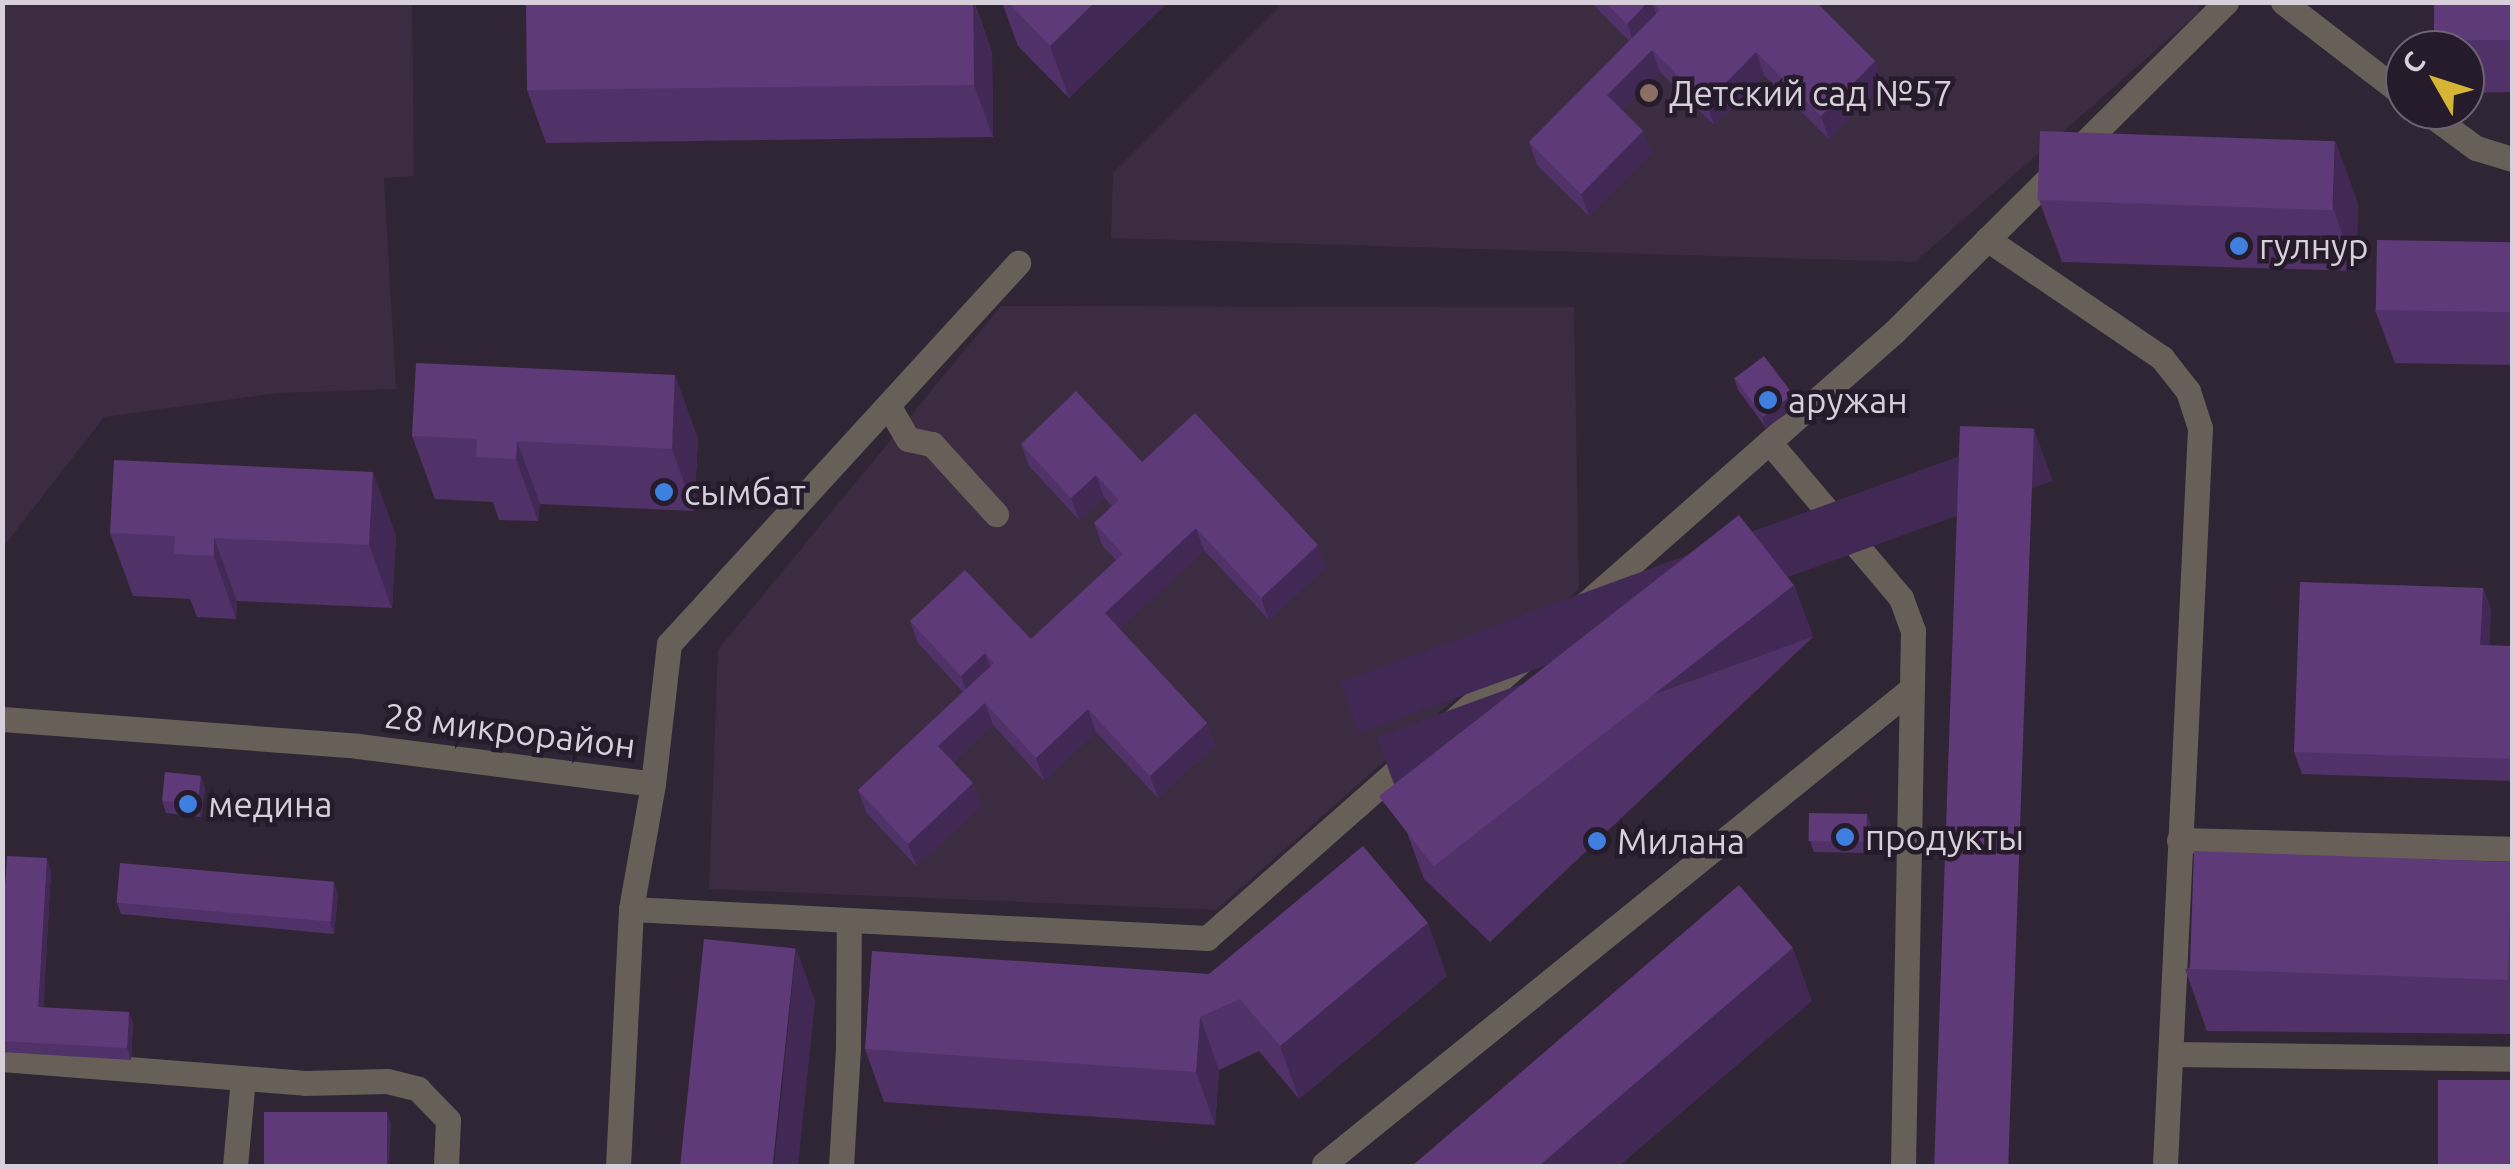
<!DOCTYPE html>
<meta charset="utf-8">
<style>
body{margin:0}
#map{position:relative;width:2515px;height:1169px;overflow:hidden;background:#302535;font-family:Ubuntu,sans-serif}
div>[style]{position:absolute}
.built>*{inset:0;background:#3b2c42}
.minor>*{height:25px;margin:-12.5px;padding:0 12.5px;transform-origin:12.5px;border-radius:12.5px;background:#675f58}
.wall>*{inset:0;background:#513268}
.shaded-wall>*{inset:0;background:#422955;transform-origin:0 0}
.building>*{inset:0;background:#5e3a79;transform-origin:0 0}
.dots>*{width:28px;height:28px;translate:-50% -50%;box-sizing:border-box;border:5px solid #261b2b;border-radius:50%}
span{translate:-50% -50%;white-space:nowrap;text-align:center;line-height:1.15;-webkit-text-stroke:9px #261b2b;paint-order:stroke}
.poi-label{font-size:35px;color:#d7d0db}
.left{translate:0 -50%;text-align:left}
.street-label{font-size:35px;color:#d7d0db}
.frame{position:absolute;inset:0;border:5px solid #d7d0db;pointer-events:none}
.north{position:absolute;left:2385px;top:30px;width:100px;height:100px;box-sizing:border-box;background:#261b2b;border:2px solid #6d6371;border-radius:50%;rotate:309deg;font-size:28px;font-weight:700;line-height:40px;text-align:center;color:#d7d0db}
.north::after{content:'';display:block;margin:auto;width:35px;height:45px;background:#d5b535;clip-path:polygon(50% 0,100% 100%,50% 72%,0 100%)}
</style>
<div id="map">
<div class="built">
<div style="clip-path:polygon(2px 3px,412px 3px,414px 176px,384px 178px,396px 389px,277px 393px,104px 417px,3px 547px)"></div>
<div style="clip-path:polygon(1283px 3px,2200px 3px,2198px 13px,1915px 262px,1111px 238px,1113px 173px)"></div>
<div style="clip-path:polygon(1001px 306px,1574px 307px,1579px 589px,1216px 910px,709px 889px,718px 650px)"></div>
</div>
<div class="minor">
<div style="left:2283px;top:2px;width:154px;rotate:37.6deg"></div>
<div style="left:2424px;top:110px;width:64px;rotate:36.2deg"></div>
<div style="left:2476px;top:148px;width:38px;rotate:17deg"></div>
<div style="left:1987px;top:239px;width:212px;rotate:34.2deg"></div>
<div style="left:2162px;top:358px;width:42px;rotate:51.8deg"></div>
<div style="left:2188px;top:391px;width:39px;rotate:72deg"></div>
<div style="left:2200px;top:428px;width:739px;rotate:92.72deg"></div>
<div style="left:888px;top:405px;width:39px;rotate:60deg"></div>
<div style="left:908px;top:439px;width:25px;rotate:12deg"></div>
<div style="left:932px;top:444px;width:95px;rotate:47.6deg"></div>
<div style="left:1770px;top:443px;width:203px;rotate:49.8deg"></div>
<div style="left:1901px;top:598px;width:35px;rotate:70deg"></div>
<div style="left:1913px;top:631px;width:535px;rotate:91.07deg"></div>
<div style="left:2px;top:719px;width:357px;rotate:4.3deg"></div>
<div style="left:358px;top:746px;width:297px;rotate:7.3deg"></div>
<div style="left:653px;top:784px;width:141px;rotate:-83.5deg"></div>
<div style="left:669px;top:644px;width:517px;rotate:-47.51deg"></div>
<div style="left:2179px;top:840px;width:333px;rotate:1.5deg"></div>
<div style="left:631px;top:909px;width:577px;rotate:2.88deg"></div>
<div style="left:1207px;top:938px;width:916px;rotate:-41.42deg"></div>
<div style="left:1894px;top:332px;width:468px;rotate:-44.8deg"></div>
<div style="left:2173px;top:1054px;width:339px;rotate:0.8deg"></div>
<div style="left:2px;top:1059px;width:304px;rotate:4.5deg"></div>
<div style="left:305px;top:1083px;width:82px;rotate:-1.4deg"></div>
<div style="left:387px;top:1081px;width:32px;rotate:14deg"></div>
<div style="left:418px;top:1089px;width:43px;rotate:45.9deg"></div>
<div style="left:448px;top:1120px;width:46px;rotate:92.5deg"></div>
<div style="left:1324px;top:1164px;width:754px;rotate:-38.97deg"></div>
<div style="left:235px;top:1166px;width:88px;rotate:-84.8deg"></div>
<div style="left:618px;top:1166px;width:257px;rotate:-87.1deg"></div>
<div style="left:631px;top:909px;width:127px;rotate:-80deg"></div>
<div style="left:841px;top:1166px;width:118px;rotate:-86.6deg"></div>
<div style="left:848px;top:1048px;width:128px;rotate:-89.6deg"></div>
</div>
<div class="wall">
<div style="clip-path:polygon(691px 2px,974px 2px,992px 52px,993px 137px,546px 143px,527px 90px)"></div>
<div style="clip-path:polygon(1002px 2px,1168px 2px,1069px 98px,1018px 46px)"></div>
<div style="clip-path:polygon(1591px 2px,1816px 2px,1875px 61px,1883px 83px,1829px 139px,1764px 75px,1714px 125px,1660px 72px,1622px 110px,1643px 131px,1651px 153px,1589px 216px,1537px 165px,1529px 142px,1629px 41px)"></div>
<div style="clip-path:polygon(2512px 2px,2512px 92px,2465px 93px,2465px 50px,2437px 50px,2434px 40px)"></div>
<div style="clip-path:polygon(2039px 200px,2358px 203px,2356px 271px,2062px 262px)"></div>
<div style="clip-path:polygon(2512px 243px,2512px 365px,2395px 363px,2375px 310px)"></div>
<div style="clip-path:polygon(1734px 378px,1793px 394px,1797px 406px,1766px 428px,1738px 390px)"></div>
<div style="clip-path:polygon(412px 436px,698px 438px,694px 511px,540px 504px,538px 521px,499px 520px,493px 502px,435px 499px)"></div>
<div style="clip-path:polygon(1021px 444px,1142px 462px,1326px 567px,1269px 620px,1204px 550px,1119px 629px,1207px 723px,1215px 745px,1158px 798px,1096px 732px,1044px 781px,993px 725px,953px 762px,981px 806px,916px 866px,866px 812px,858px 790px,963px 692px,918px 643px,910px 621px,1031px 639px,1116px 560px,1102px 545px,1094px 523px,1112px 506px,1104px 497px,1079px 520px,1029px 466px)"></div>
<div style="clip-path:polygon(110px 533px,396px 535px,392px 608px,237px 601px,236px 619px,197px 617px,190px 599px,133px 596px)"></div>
<div style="clip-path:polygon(1794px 585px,1813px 637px,1490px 942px,1424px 879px,1405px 827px)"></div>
<div style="clip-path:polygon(2483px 588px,2491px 610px,2489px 646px,2512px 646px,2512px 781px,2302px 774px,2294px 752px)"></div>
<div style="clip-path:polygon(201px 776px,205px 788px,201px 817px,166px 813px,162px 801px)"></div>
<div style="clip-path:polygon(1871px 825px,1871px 853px,1814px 852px,1810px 841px)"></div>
<div style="clip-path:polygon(2512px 861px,2512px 1034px,2207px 1031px,2185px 969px)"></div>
<div style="clip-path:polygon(51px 870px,43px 1007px,133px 1023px,131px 1060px,2px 1052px,2px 933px)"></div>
<div style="clip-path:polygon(338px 894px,334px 934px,121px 914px,117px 903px)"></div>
<div style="clip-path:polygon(1209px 974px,1447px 976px,1299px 1099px,1259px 1051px,1219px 1070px,1215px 1125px,884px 1102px,865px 1049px)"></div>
</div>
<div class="shaded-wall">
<div style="clip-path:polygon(973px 2px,992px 52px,993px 137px,974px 85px)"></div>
<div style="clip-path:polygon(1095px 2px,1168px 2px,1069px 98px,1050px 46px)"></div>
<div style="clip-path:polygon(1648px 2px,1652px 2px,1659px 22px,1635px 46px,1627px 24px)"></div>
<div style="clip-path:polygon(1652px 50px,1660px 72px,1615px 117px,1607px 95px)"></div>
<div style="clip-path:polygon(1756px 52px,1764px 75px,1714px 125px,1706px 103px)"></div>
<div style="clip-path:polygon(1875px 61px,1883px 83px,1829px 139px,1821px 116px)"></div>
<div style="clip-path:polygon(1643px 131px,1651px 153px,1589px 216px,1581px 194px)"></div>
<div style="clip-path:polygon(2335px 140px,2358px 203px,2356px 271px,2333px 208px)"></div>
<div style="clip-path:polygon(675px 375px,698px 438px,694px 511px,672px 449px)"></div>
<div style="clip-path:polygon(1793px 394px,1797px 406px,1766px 428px,1762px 417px)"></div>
<div style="left:2034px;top:429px;width:55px;height:738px;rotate:70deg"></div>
<div style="clip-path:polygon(517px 441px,540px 504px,538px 521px,516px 459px)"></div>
<div style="clip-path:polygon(373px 472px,396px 535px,392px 608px,369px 545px)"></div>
<div style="clip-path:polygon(1096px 475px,1104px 497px,1079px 520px,1071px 498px)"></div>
<div style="clip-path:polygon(1196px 528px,1204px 550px,1113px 636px,1105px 613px)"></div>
<div style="clip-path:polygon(214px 538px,237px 601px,236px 619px,214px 556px)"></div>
<div style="clip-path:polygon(1318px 545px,1326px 567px,1269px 620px,1261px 598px)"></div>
<div style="left:1794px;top:585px;width:55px;height:444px;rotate:70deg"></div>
<div style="clip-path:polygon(2483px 588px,2491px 610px,2488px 668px,2480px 645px)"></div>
<div style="clip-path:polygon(985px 653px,993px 675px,969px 698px,961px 676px)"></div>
<div style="clip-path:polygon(985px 703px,993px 725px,946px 768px,938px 746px)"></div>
<div style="clip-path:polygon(1088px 709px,1096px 732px,1044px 781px,1036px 758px)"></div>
<div style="clip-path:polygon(1207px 723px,1215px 745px,1158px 798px,1150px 776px)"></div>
<div style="clip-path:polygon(201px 776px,205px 788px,201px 817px,197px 806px)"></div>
<div style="clip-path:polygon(973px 783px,981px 806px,916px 866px,908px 844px)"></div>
<div style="clip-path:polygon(1867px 814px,1871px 825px,1871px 853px,1867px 841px)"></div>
<div style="clip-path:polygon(47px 858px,51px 870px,43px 1018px,38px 1007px)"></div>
<div style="clip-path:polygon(334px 883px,338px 894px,334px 934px,330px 922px)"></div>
<div style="clip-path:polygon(1428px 923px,1447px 976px,1299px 1099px,1280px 1046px)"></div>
<div style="clip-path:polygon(796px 948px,815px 1001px,798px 1166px,774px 1166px)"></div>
<div style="clip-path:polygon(1793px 948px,1812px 1001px,1619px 1166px,1539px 1166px)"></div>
<div style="clip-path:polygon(129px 1012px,133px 1023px,131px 1060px,127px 1048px)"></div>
<div style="clip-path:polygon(1200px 1017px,1219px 1070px,1215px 1125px,1196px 1072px)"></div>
<div style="clip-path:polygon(387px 1112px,391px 1124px,389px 1166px,384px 1166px)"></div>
</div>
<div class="building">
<div style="clip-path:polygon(691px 2px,973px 2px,974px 85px,527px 90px,526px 4px)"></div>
<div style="clip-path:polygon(1008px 2px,1095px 2px,1050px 46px)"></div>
<div style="clip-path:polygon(1605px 2px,1648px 2px,1627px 24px)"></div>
<div style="clip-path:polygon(1653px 2px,1816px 2px,1875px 61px,1821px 116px,1756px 52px,1706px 103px,1652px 50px,1607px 95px,1643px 131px,1581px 194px,1529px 142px,1660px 10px)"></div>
<div style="left:2434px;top:2px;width:78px;height:38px"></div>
<div style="left:2040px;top:131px;width:295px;height:69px;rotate:2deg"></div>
<div style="left:2377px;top:240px;width:135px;height:70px;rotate:1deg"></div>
<div style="left:1764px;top:356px;width:48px;height:37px;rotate:53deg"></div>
<div style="clip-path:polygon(416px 363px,675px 375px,672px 449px,517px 441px,516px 459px,476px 457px,477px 439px,412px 436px)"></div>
<div style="clip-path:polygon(1076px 391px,1142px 462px,1195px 413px,1318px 545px,1261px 598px,1196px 528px,1105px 613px,1207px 723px,1150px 776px,1088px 709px,1036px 758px,985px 703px,938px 746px,973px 783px,908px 844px,858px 790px,994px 663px,985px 653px,961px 676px,910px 621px,965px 570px,1031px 639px,1123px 554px,1094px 523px,1119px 500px,1096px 475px,1071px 498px,1021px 444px)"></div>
<div style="left:1960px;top:426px;width:74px;height:741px;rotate:2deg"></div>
<div style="clip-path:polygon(114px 460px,373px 472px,369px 545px,214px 538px,214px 556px,174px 554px,175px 536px,110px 533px)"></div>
<div style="left:1739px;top:515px;width:89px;height:457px;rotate:52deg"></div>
<div style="clip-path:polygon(2300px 582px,2483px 588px,2480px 645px,2512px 646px,2512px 759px,2294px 752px)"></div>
<div style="left:165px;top:772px;width:36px;height:29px;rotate:6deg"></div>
<div style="left:1809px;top:813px;width:58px;height:28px;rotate:1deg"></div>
<div style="clip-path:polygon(1363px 846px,1428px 923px,1280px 1046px,1240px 999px,1200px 1017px,1196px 1072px,865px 1049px,872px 951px,1209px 974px)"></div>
<div style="left:2194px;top:851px;width:318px;height:118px;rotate:2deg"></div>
<div style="clip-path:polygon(7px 856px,47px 858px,38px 1007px,129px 1012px,127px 1048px,2px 1041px,2px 933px)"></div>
<div style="left:120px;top:863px;width:215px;height:40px;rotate:5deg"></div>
<div style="clip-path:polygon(1739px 885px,1793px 948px,1539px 1166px,1412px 1166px)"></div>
<div style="left:704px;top:939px;width:92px;height:228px;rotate:6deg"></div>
<div style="left:2438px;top:1080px;width:74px;height:86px"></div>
<div style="left:264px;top:1112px;width:123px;height:54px"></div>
</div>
<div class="dots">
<div style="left:1649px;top:93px;background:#8d6e63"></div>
<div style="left:2239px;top:246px;background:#3f7fe0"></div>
<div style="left:1768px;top:400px;background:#3f7fe0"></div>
<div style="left:664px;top:492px;background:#3f7fe0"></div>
<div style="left:188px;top:804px;background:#3f7fe0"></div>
<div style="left:1845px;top:837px;background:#3f7fe0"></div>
<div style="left:1597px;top:841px;background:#3f7fe0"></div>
</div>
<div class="poi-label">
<span class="left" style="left:1669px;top:93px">Детский сад №57</span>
<span class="left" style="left:2259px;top:246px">гулнур</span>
<span class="left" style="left:1788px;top:400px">аружан</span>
<span class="left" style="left:684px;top:492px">сымбат</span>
<span class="left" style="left:208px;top:804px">медина</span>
<span class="left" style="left:1865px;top:837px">продукты</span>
<span class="left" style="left:1617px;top:841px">Милана</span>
</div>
<div class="street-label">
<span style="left:510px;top:730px;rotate:7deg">28 микрорайон</span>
</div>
<div class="frame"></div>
<div class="north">С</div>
</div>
